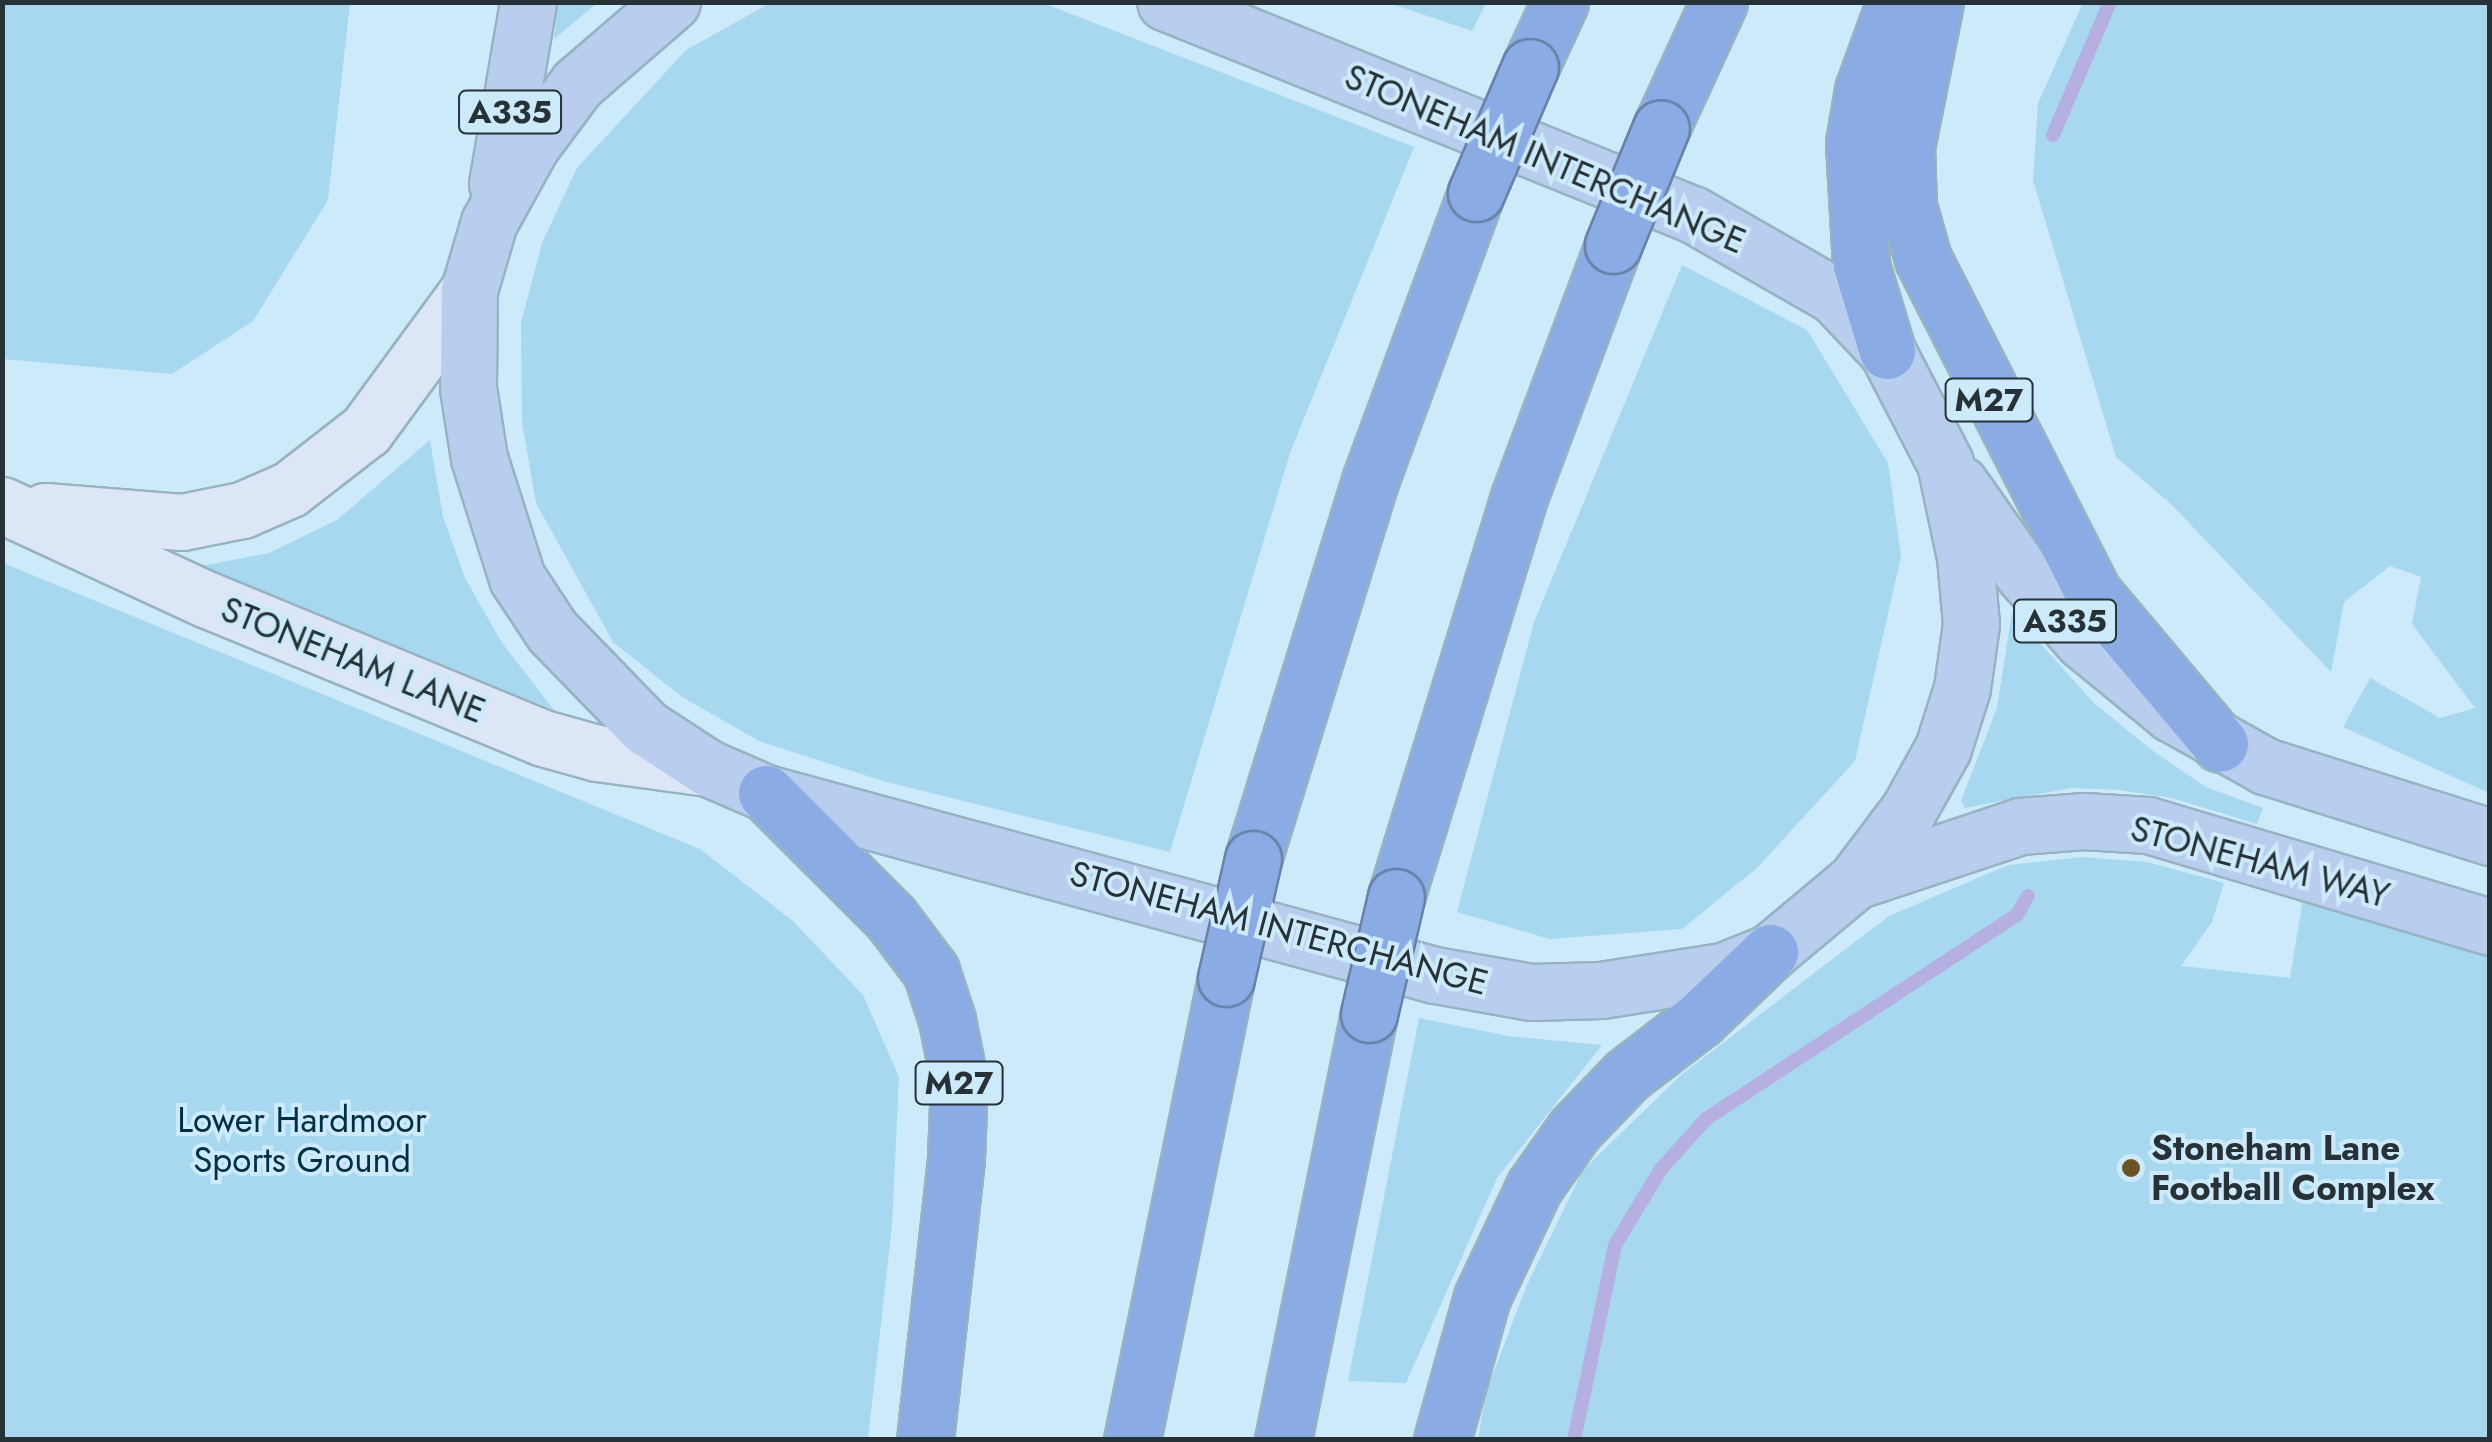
<!DOCTYPE html>
<style>
body{margin:0}
#map{position:relative;width:2492px;height:1442px;overflow:hidden;background:#cceaf9;font-family:Jost,sans-serif}
div>[style]{position:absolute}
.green>*{inset:0;background:#a7d8f0}
.stream>*{height:14px;margin:-7px;padding:0 7px;transform-origin:7px;border-radius:7px;background:#b6afe1}
.roads{filter:drop-shadow(2px 0 #97b3c1) drop-shadow(-2px 0 #97b3c1) drop-shadow(0 2px #97b3c1) drop-shadow(0 -2px #97b3c1)}
.secondary>*{height:55px;margin:-27.5px;padding:0 27.5px;transform-origin:27.5px;border-radius:27.5px;background:#dce6f7}
.primary>*{height:55px;margin:-27.5px;padding:0 27.5px;transform-origin:27.5px;border-radius:27.5px;background:#b9cdef}
.highway>*{height:55px;margin:-27.5px;padding:0 27.5px;transform-origin:27.5px;border-radius:27.5px;background:#8aabe4}
.bridges{filter:drop-shadow(2px 0 #6781a8) drop-shadow(-2px 0 #6781a8) drop-shadow(0 2px #6781a8) drop-shadow(0 -2px #6781a8)}
.highway-bridge>*{height:55px;margin:-27.5px;padding:0 27.5px;transform-origin:27.5px;border-radius:27.5px;background:#8aabe4}
.dots>*{width:28px;height:28px;translate:-50% -50%;box-sizing:border-box;border:5px solid #cceaf9;border-radius:50%}
span{translate:-50% -50%;white-space:nowrap;text-align:center;line-height:1.15;-webkit-text-stroke:8px #cceaf9;paint-order:stroke}
.shield-label span{padding:2px 8px;background:#cceaf9;border:2px solid;border-radius:8px;-webkit-text-stroke-width:0}
.shield-label{font-size:32px;color:#273238;font-weight:700}
.street-label{font-size:35px;color:#273238}
.park-label{font-size:35px;color:#003044}
.poi-label{font-size:35px;color:#273238;font-weight:700}
.left{translate:0 -50%;text-align:left}
.frame{position:absolute;inset:0;border:5px solid #273238;pointer-events:none}
</style>
<div id="map">
<div class="green">
<div style="clip-path:polygon(772px 2px,1043px 3px,1414px 147px,1290px 453px,1170px 852px,883px 781px,759px 741px,682px 697px,613px 642px,536px 503px,522px 422px,521px 323px,542px 243px,577px 168px,686px 50px)"></div>
<div style="clip-path:polygon(2px 3px,350px 3px,328px 200px,253px 321px,172px 374px,3px 359px)"></div>
<div style="clip-path:polygon(558px 3px,558px 2px,597px 3px,554px 39px)"></div>
<div style="clip-path:polygon(1389px 3px,1486px 3px,1472px 31px)"></div>
<div style="clip-path:polygon(2083px 3px,2489px 3px,2489px 793px,2343px 727px,2370px 678px,2440px 718px,2475px 708px,2412px 624px,2421px 577px,2390px 566px,2344px 602px,2331px 672px,2172px 505px,2116px 457px,2033px 180px,2038px 103px)"></div>
<div style="clip-path:polygon(1682px 265px,1807px 330px,1888px 463px,1901px 556px,1855px 761px,1757px 868px,1682px 929px,1550px 939px,1457px 912px,1534px 622px)"></div>
<div style="clip-path:polygon(430px 440px,443px 517px,465px 578px,502px 643px,554px 710px,202px 566px,269px 553px,337px 520px)"></div>
<div style="clip-path:polygon(3px 563px,700px 849px,793px 921px,863px 995px,899px 1077px,892px 1226px,868px 1439px,3px 1439px)"></div>
<div style="clip-path:polygon(2012px 612px,2094px 703px,2153px 751px,2206px 787px,2263px 808px,2257px 824px,2172px 798px,2118px 790px,2071px 788px,1965px 808px,1961px 801px,1997px 708px)"></div>
<div style="clip-path:polygon(2082px 857px,2147px 862px,2224px 883px,2212px 922px,2181px 966px,2290px 978px,2303px 899px,2489px 957px,2489px 1439px,1478px 1440px,1486px 1392px,1527px 1285px,1583px 1170px,1681px 1075px,1889px 916px,2008px 865px)"></div>
<div style="clip-path:polygon(1419px 1018px,1509px 1036px,1602px 1045px,1497px 1178px,1406px 1383px,1348px 1381px)"></div>
</div>
<div class="stream">
<div style="left:2053px;top:135px;width:145px;rotate:-66.8deg"></div>
<div style="left:1574px;top:1440px;width:199px;rotate:-78.1deg"></div>
<div style="left:1615px;top:1245px;width:89px;rotate:-58.8deg"></div>
<div style="left:1661px;top:1169px;width:67px;rotate:-48deg"></div>
<div style="left:1706px;top:1119px;width:372px;rotate:-33.3deg"></div>
<div style="left:2017px;top:915px;width:22px;rotate:-60deg"></div>
</div>
<div class="roads">
<div class="secondary">
<div style="left:2px;top:505px;width:227px;rotate:24.8deg"></div>
<div style="left:208px;top:600px;width:362px;rotate:22.4deg"></div>
<div style="left:543px;top:738px;width:56px;rotate:15.5deg"></div>
<div style="left:597px;top:753px;width:112px;rotate:7.7deg"></div>
<div style="left:45px;top:511px;width:137px;rotate:4.6deg"></div>
<div style="left:182px;top:522px;width:61px;rotate:-11.3deg"></div>
<div style="left:242px;top:510px;width:52px;rotate:-23.6deg"></div>
<div style="left:290px;top:489px;width:96px;rotate:-37.8deg"></div>
<div style="left:366px;top:430px;width:174px;rotate:-53.7deg"></div>
</div>
<div class="primary">
<div style="left:672px;top:2px;width:125px;rotate:139.2deg"></div>
<div style="left:577px;top:84px;width:77px;rotate:126.6deg"></div>
<div style="left:531px;top:146px;width:87px;rotate:118.9deg"></div>
<div style="left:489px;top:222px;width:71px;rotate:106.4deg"></div>
<div style="left:469px;top:290px;width:98px;rotate:90.6deg"></div>
<div style="left:468px;top:388px;width:71px;rotate:81.1deg"></div>
<div style="left:479px;top:458px;width:126px;rotate:72.4deg"></div>
<div style="left:517px;top:578px;width:64px;rotate:56.6deg"></div>
<div style="left:552px;top:631px;width:134px;rotate:45.9deg"></div>
<div style="left:645px;top:727px;width:75px;rotate:33.1deg"></div>
<div style="left:708px;top:768px;width:63px;rotate:23.3deg"></div>
<div style="left:766px;top:793px;width:693px;rotate:15.22deg"></div>
<div style="left:1435px;top:975px;width:97px;rotate:10deg"></div>
<div style="left:1531px;top:992px;width:70px;rotate:-1.6deg"></div>
<div style="left:1601px;top:990px;width:123px;rotate:-8.9deg"></div>
<div style="left:1723px;top:971px;width:51px;rotate:-22deg"></div>
<div style="left:1770px;top:952px;width:111px;rotate:-39.9deg"></div>
<div style="left:1855px;top:881px;width:88px;rotate:-52.9deg"></div>
<div style="left:1908px;top:811px;width:72px;rotate:-60.9deg"></div>
<div style="left:1943px;top:748px;width:63px;rotate:-72.4deg"></div>
<div style="left:1962px;top:688px;width:65px;rotate:-82deg"></div>
<div style="left:1971px;top:624px;width:67px;rotate:-95.1deg"></div>
<div style="left:1965px;top:557px;width:96px;rotate:-102deg"></div>
<div style="left:1945px;top:463px;width:126px;rotate:-117.4deg"></div>
<div style="left:1887px;top:351px;width:76px;rotate:-133.4deg"></div>
<div style="left:1835px;top:296px;width:163px;rotate:-150.1deg"></div>
<div style="left:1694px;top:215px;width:570px;rotate:-158.07deg"></div>
<div style="left:497px;top:184px;width:185px;rotate:-80.3deg"></div>
<div style="left:1960px;top:484px;width:111px;rotate:54.9deg"></div>
<div style="left:2024px;top:575px;width:89px;rotate:48.2deg"></div>
<div style="left:2083px;top:641px;width:115px;rotate:39.4deg"></div>
<div style="left:2172px;top:714px;width:107px;rotate:29.2deg"></div>
<div style="left:2265px;top:766px;width:236px;rotate:17.5deg"></div>
<div style="left:1855px;top:881px;width:174px;rotate:-18.4deg"></div>
<div style="left:2020px;top:826px;width:64px;rotate:-4.5deg"></div>
<div style="left:2084px;top:821px;width:64px;rotate:3.6deg"></div>
<div style="left:2148px;top:825px;width:357px;rotate:16.6deg"></div>
</div>
<div class="highway">
<div style="left:1935px;top:2px;width:148px;rotate:101.3deg"></div>
<div style="left:1906px;top:147px;width:59px;rotate:88.1deg"></div>
<div style="left:1908px;top:206px;width:55px;rotate:74.2deg"></div>
<div style="left:1923px;top:259px;width:375px;rotate:63deg"></div>
<div style="left:2093px;top:593px;width:197px;rotate:49.9deg"></div>
<div style="left:1530px;top:67px;width:72px;rotate:-65.2deg"></div>
<div style="left:1661px;top:128px;width:139px;rotate:-65.3deg"></div>
<div style="left:1887px;top:351px;width:90px;rotate:-106.8deg"></div>
<div style="left:1861px;top:265px;width:122px;rotate:-93.3deg"></div>
<div style="left:1854px;top:143px;width:54px;rotate:-80.4deg"></div>
<div style="left:1863px;top:90px;width:94px;rotate:-70deg"></div>
<div style="left:766px;top:793px;width:177px;rotate:45deg"></div>
<div style="left:891px;top:918px;width:66px;rotate:53deg"></div>
<div style="left:931px;top:971px;width:52px;rotate:71.9deg"></div>
<div style="left:947px;top:1020px;width:61px;rotate:78.7deg"></div>
<div style="left:959px;top:1080px;width:79px;rotate:92.2deg"></div>
<div style="left:956px;top:1159px;width:283px;rotate:96.3deg"></div>
<div style="left:1253px;top:859px;width:396px;rotate:-72.8deg"></div>
<div style="left:1370px;top:481px;width:307px;rotate:-69.8deg"></div>
<div style="left:1396px;top:897px;width:418px;rotate:-72.9deg"></div>
<div style="left:1519px;top:497px;width:269px;rotate:-69.5deg"></div>
<div style="left:1132px;top:1440px;width:471px;rotate:-78.5deg"></div>
<div style="left:1283px;top:1440px;width:435px;rotate:-78.6deg"></div>
<div style="left:1442px;top:1440px;width:148px;rotate:-74.4deg"></div>
<div style="left:1482px;top:1297px;width:122px;rotate:-64.7deg"></div>
<div style="left:1534px;top:1187px;width:70px;rotate:-54.9deg"></div>
<div style="left:1574px;top:1130px;width:76px;rotate:-46.1deg"></div>
<div style="left:1627px;top:1075px;width:92px;rotate:-37.5deg"></div>
<div style="left:1700px;top:1019px;width:97px;rotate:-43.7deg"></div>
</div>
</div>
<div class="bridges">
<div class="highway-bridge">
<div style="left:1476px;top:193px;width:137px;rotate:-66.8deg"></div>
<div style="left:1613px;top:245px;width:126px;rotate:-67.7deg"></div>
<div style="left:1226px;top:978px;width:122px;rotate:-77.2deg"></div>
<div style="left:1369px;top:1014px;width:120px;rotate:-77deg"></div>
</div>
</div>
<div class="dots">
<div style="left:2131px;top:1168px;background:#6d5224"></div>
</div>
<div class="shield-label">
<span style="left:510px;top:112px">A335</span>
<span style="left:1989px;top:400px">M27</span>
<span style="left:2065px;top:621px">A335</span>
<span style="left:959px;top:1083px">M27</span>
</div>
<div class="street-label">
<span style="left:1545px;top:159px;rotate:23deg">STONEHAM INTERCHANGE</span>
<span style="left:353px;top:660px;rotate:22deg">STONEHAM LANE</span>
<span style="left:2260px;top:862px;rotate:15deg">STONEHAM WAY</span>
<span style="left:1279px;top:928px;rotate:15deg">STONEHAM INTERCHANGE</span>
</div>
<div class="park-label">
<span style="left:302px;top:1140px">Lower Hardmoor<br>Sports Ground</span>
</div>
<div class="poi-label">
<span class="left" style="left:2151px;top:1168px">Stoneham Lane<br>Football Complex</span>
</div>
<div class="frame"></div>
</div>
